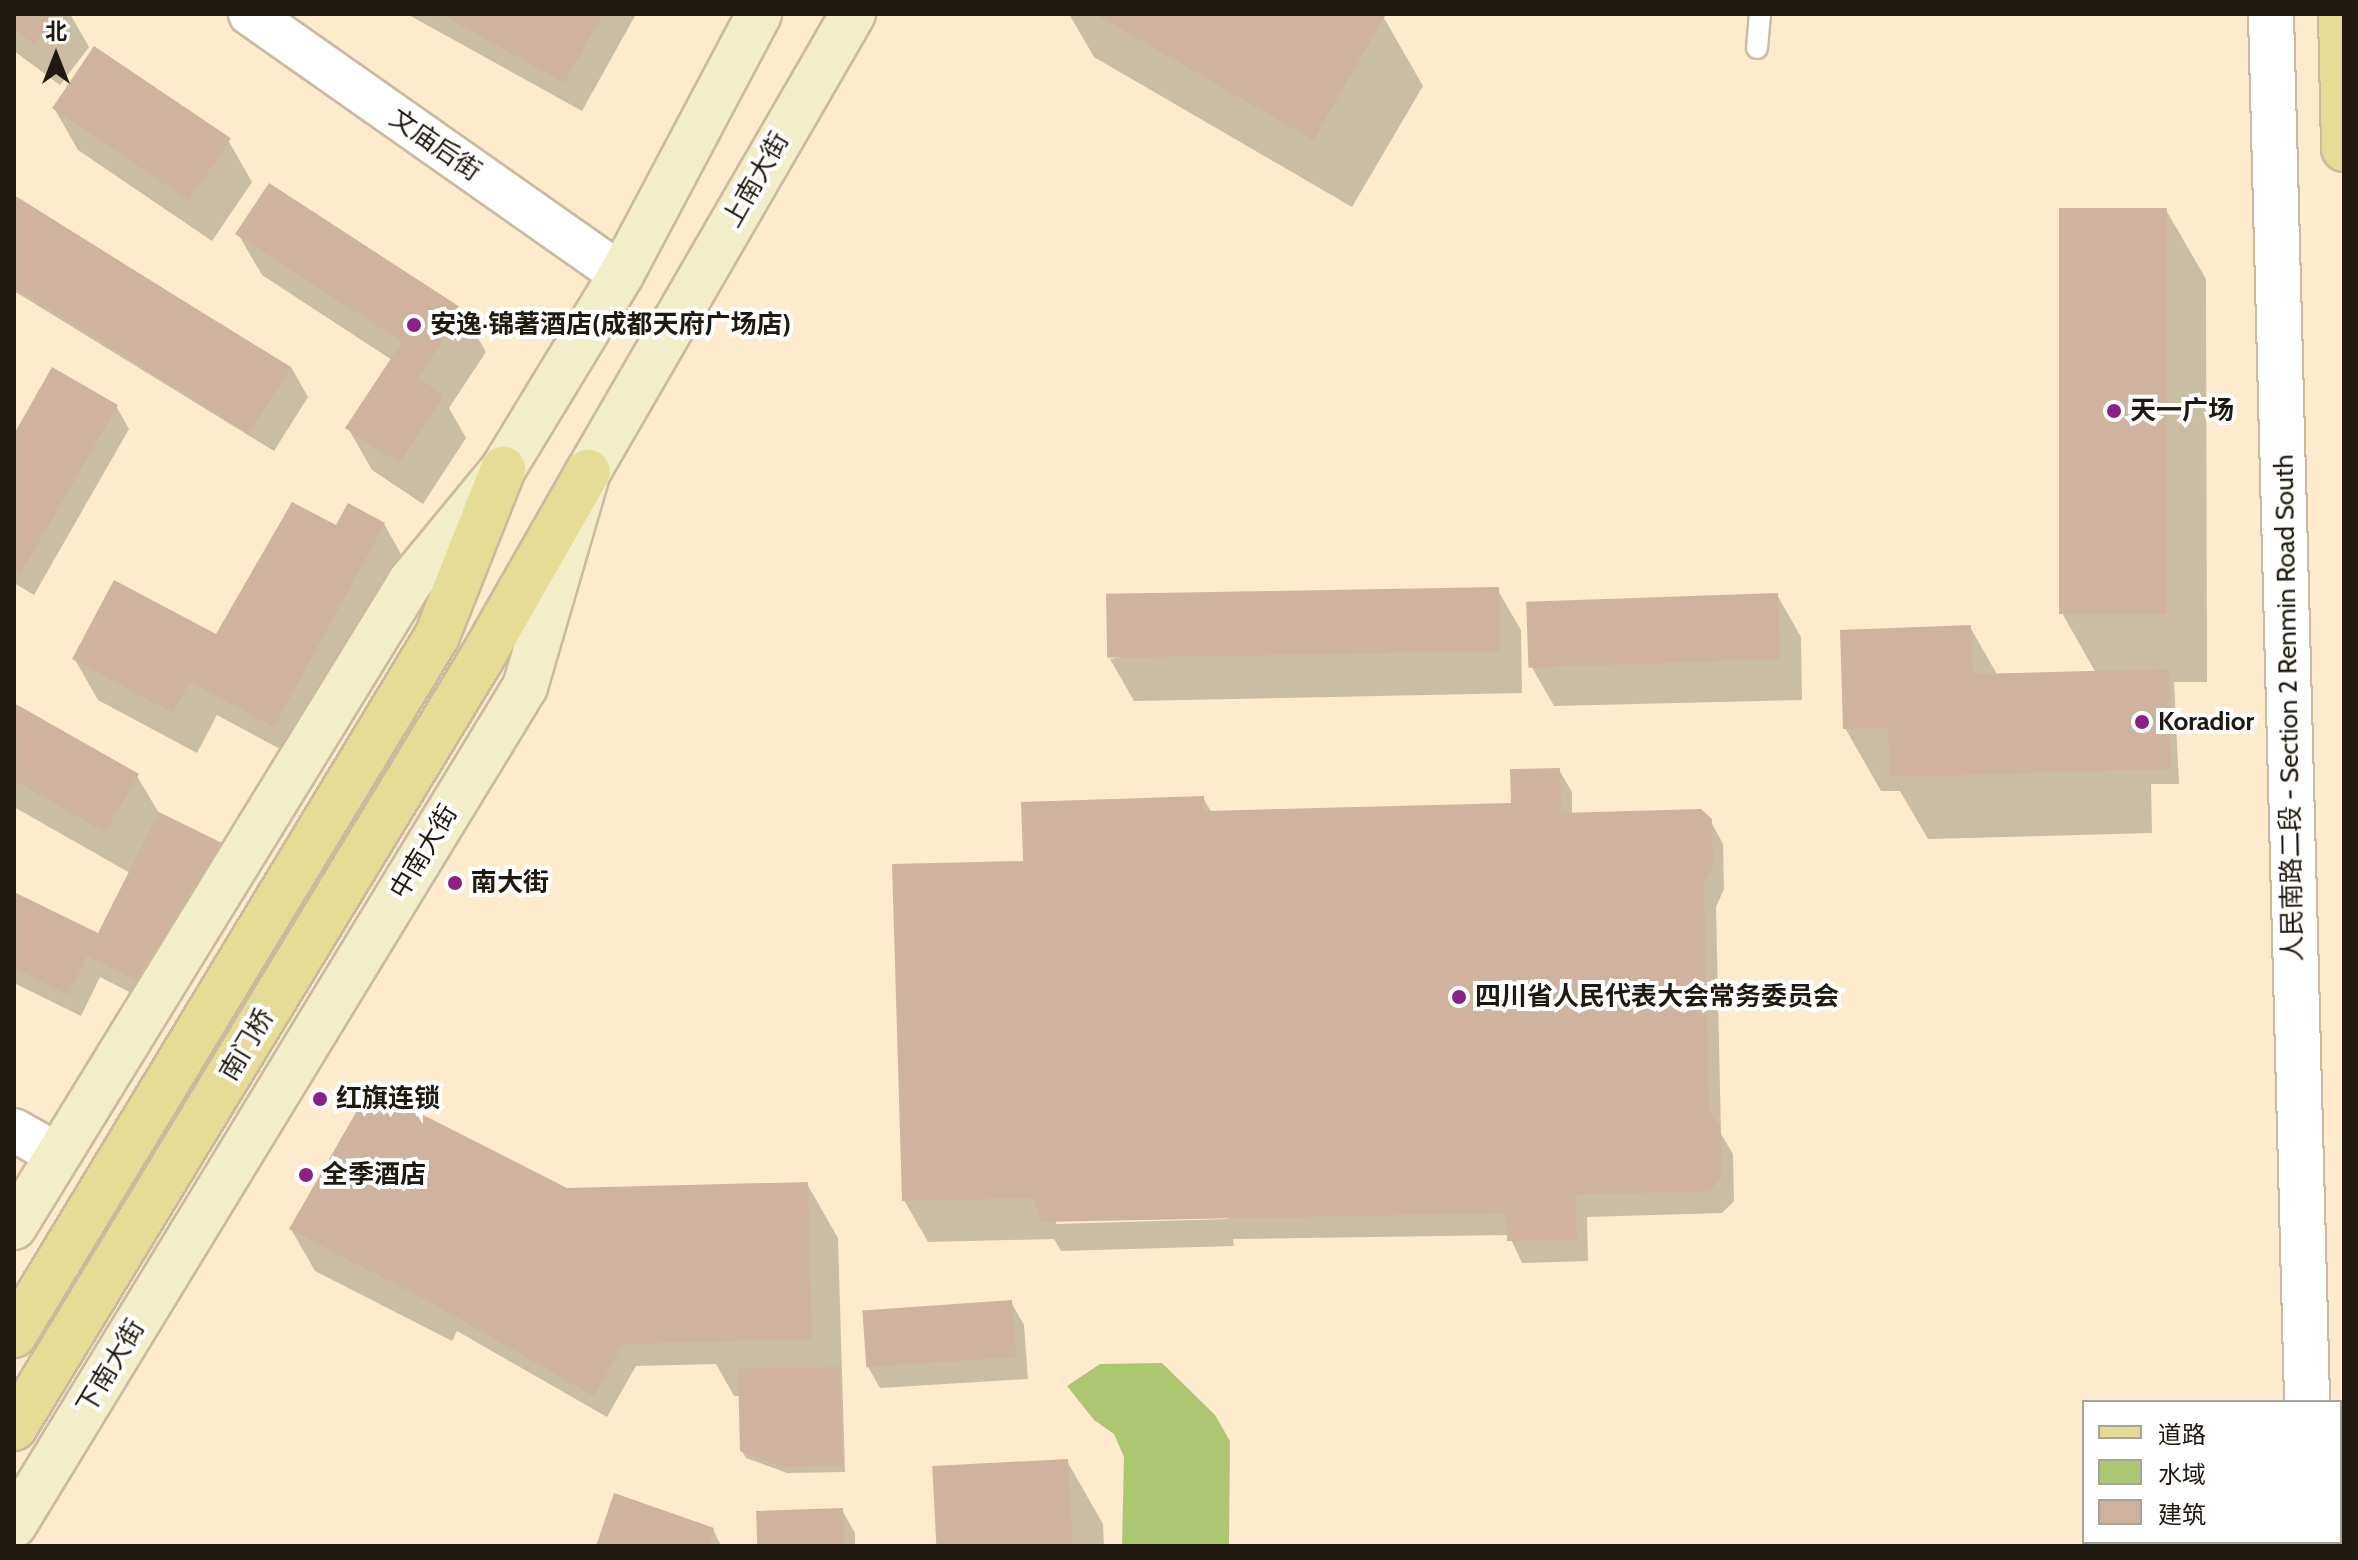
<!DOCTYPE html>
<meta charset="utf-8">
<style>
body{margin:0}
#map{position:relative;width:2358px;height:1560px;overflow:hidden;background:#feebce;font-family:Cabin,"Noto Sans SC",sans-serif}
div>[style]{position:absolute}
.water>*{inset:0;background:#acc672}
.shadow>*{inset:0;background:#0003}
.building>*{inset:0;background:#cfb39e;transform-origin:0 0}
.roads{filter:drop-shadow(2px 0 #cbba9e) drop-shadow(-2px 0 #cbba9e) drop-shadow(0 2px #cbba9e) drop-shadow(0 -2px #cbba9e)}
.service>*{height:20px;margin:-10px;padding:0 10px;transform-origin:10px;border-radius:10px;background:#fff}
.minor>*{height:42px;margin:-21px;padding:0 21px;transform-origin:21px;border-radius:21px;background:#fff}
.tertiary>*{height:44px;margin:-22px;padding:0 22px;transform-origin:22px;border-radius:22px;background:#fff}
.secondary>*{height:44px;margin:-22px;padding:0 22px;transform-origin:22px;border-radius:22px;background:#f2eeca}
.primary>*{height:44px;margin:-22px;padding:0 22px;transform-origin:22px;border-radius:22px;background:#e6dc96}
.dots>*{width:22px;height:22px;translate:-50% -50%;box-sizing:border-box;border:4px solid #fff;border-radius:50%}
span{translate:-50% -50%;white-space:nowrap;text-align:center;line-height:1.15;-webkit-text-stroke:8px #fff;paint-order:stroke}
.street-label{font-size:26px;color:#20190f}
.poi-label{font-size:26px;color:#20190f;font-weight:700}
.left{translate:0 -50%;text-align:left}
.frame{position:absolute;inset:0;border:16px solid #20190f;pointer-events:none}
.legend{position:absolute;left:2082px;top:1400px;width:260px;height:144px;box-sizing:border-box;background:#fff;border:2px solid #a6a39f;margin:0;padding:10px 14px;list-style:none;font-size:24px;color:#20190f}
.legend li{display:flex;align-items:center;gap:16px;height:40px}
.legend b{width:40px;border:2px solid #a6a39f}
.north{position:absolute;left:16px;top:16px;width:80px;height:80px;-webkit-text-stroke:6px #fff;paint-order:stroke;rotate:0deg;font-size:22px;font-weight:700;line-height:32px;text-align:center;color:#20190f}
.north::after{content:'';display:block;margin:auto;width:28px;height:36px;background:#20190f;clip-path:polygon(50% 0,100% 100%,50% 72%,0 100%)}
</style>
<div id="map">
<div class="water">
<div style="clip-path:polygon(1162px 1363px,1215px 1415px,1230px 1441px,1229px 1546px,1122px 1546px,1124px 1457px,1114px 1434px,1094px 1420px,1067px 1386px,1100px 1364px)"></div>
</div>
<div class="shadow">
<div style="clip-path:polygon(14px 14px,70px 14px,89px 47px,60px 85px,14px 51px)"></div>
<div style="clip-path:polygon(407px 14px,636px 14px,582px 111px)"></div>
<div style="clip-path:polygon(1069px 14px,1377px 14px,1384px 18px,1423px 86px,1352px 207px,1094px 57px)"></div>
<div style="clip-path:polygon(54px 108px,228px 140px,252px 182px,212px 241px,78px 150px)"></div>
<div style="clip-path:polygon(14px 197px,291px 367px,308px 397px,274px 451px,14px 291px)"></div>
<div style="clip-path:polygon(2166px 210px,2206px 279px,2207px 682px,2174px 682px,2179px 784px,2151px 784px,2152px 833px,1928px 839px,1900px 791px,1881px 791px,1845px 728px,1970px 627px,1998px 676px,2096px 673px,2062px 613px)"></div>
<div style="clip-path:polygon(238px 234px,462px 310px,486px 352px,449px 408px,466px 438px,423px 504px,372px 470px,348px 428px,392px 360px,262px 275px)"></div>
<div style="clip-path:polygon(116px 406px,129px 429px,34px 595px,14px 583px,14px 438px)"></div>
<div style="clip-path:polygon(384px 524px,401px 554px,291px 755px,217px 715px,197px 753px,98px 700px,74px 658px,216px 639px)"></div>
<div style="clip-path:polygon(1497px 589px,1521px 630px,1522px 693px,1134px 701px,1110px 659px)"></div>
<div style="clip-path:polygon(1777px 595px,1801px 637px,1802px 700px,1554px 706px,1530px 664px)"></div>
<div style="clip-path:polygon(14px 706px,137px 776px,160px 815px,220px 845px,233px 867px,163px 1009px,100px 977px,81px 1016px,14px 983px,14px 894px,99px 936px,130px 873px,14px 807px)"></div>
<div style="clip-path:polygon(evenodd,1559px 770px,1572px 792px,1572px 814px,1710px 820px,1723px 844px,1724px 889px,1716px 907px,1721px 1134px,1733px 1154px,1734px 1201px,1722px 1213px,1587px 1217px,1588px 1261px,1522px 1263px,1509px 1235px,1233px 1239px,1234px 1246px,1061px 1251px,1054px 1239px,928px 1242px,904px 1200px,1025px 863px,1203px 798px,1212px 813px,1513px 805px,1559px 770px,1228px 1215px,1228px 1219px,1056px 1224px,1056px 1220px,1228px 1215px)"></div>
<div style="clip-path:polygon(807px 1184px,838px 1238px,845px 1472px,787px 1473px,746px 1458px,742px 1451px,740px 1396px,734px 1396px,716px 1364px,636px 1366px,607px 1417px,457px 1331px,452px 1341px,315px 1271px,291px 1229px,566px 1190px)"></div>
<div style="clip-path:polygon(1011px 1302px,1024px 1325px,1028px 1379px,880px 1388px,867px 1365px)"></div>
<div style="clip-path:polygon(1067px 1461px,1103px 1524px,1104px 1546px,938px 1546px)"></div>
<div style="clip-path:polygon(842px 1510px,855px 1533px,855px 1546px,759px 1546px)"></div>
<div style="clip-path:polygon(713px 1529px,721px 1546px,598px 1546px)"></div>
</div>
<div class="building">
<div style="clip-path:polygon(14px 14px,59px 14px,35px 45px,14px 29px)"></div>
<div style="clip-path:polygon(441px 14px,603px 14px,564px 83px)"></div>
<div style="clip-path:polygon(1095px 14px,1381px 14px,1385px 16px,1313px 140px)"></div>
<div style="left:94px;top:46px;width:165px;height:75px;rotate:34deg"></div>
<div style="clip-path:polygon(269px 183px,463px 309px,418px 378px,444px 395px,399px 463px,345px 428px,402px 342px,235px 234px)"></div>
<div style="left:14px;top:195px;width:326px;height:78px;rotate:32deg"></div>
<div style="left:2059px;top:208px;width:108px;height:406px"></div>
<div style="clip-path:polygon(52px 367px,118px 405px,21px 573px,14px 570px,14px 434px)"></div>
<div style="clip-path:polygon(292px 502px,336px 525px,348px 503px,385px 523px,274px 727px,190px 682px,173px 713px,72px 659px,114px 580px,216px 634px)"></div>
<div style="left:1499px;top:587px;width:64px;height:393px;rotate:89deg"></div>
<div style="left:1778px;top:593px;width:66px;height:252px;rotate:88deg"></div>
<div style="clip-path:polygon(1971px 625px,1973px 674px,2169px 669px,2171px 769px,1890px 777px,1888px 728px,1843px 729px,1840px 630px)"></div>
<div style="clip-path:polygon(14px 703px,139px 774px,105px 832px,14px 780px)"></div>
<div style="clip-path:polygon(1560px 768px,1561px 813px,1701px 809px,1712px 819px,1713px 865px,1704px 883px,1709px 1111px,1721px 1129px,1722px 1177px,1709px 1191px,1575px 1195px,1577px 1239px,1507px 1241px,1506px 1213px,1042px 1222px,1033px 1198px,902px 1201px,892px 864px,1023px 861px,1021px 802px,1204px 796px,1205px 811px,1511px 803px,1510px 769px)"></div>
<div style="clip-path:polygon(159px 812px,222px 843px,150px 987px,87px 956px,68px 995px,14px 968px,14px 892px,98px 933px)"></div>
<div style="clip-path:polygon(370px 1088px,567px 1188px,808px 1182px,812px 1339px,623px 1344px,594px 1396px,428px 1301px,289px 1229px)"></div>
<div style="left:1012px;top:1300px;width:57px;height:150px;rotate:86deg"></div>
<div style="clip-path:polygon(840px 1367px,843px 1466px,782px 1467px,740px 1451px,738px 1369px)"></div>
<div style="left:1068px;top:1459px;width:87px;height:136px;rotate:87deg"></div>
<div style="clip-path:polygon(614px 1493px,714px 1528px,708px 1546px,596px 1546px)"></div>
<div style="left:843px;top:1508px;width:38px;height:87px;rotate:88deg"></div>
</div>
<div class="roads">
<div class="service">
<div style="left:1757px;top:48px;width:34px;rotate:-85deg"></div>
</div>
<div class="minor">
<div style="left:250px;top:14px;width:454px;rotate:35.1deg"></div>
<div style="left:14px;top:1130px;width:51px;rotate:29.6deg"></div>
</div>
<div class="tertiary">
<div style="left:2271px;top:14px;width:1388px;rotate:88.51deg"></div>
<div style="left:2310px;top:1542px;width:4px;rotate:90deg"></div>
</div>
<div class="secondary">
<div style="left:14px;top:1227px;width:757px;rotate:-58.45deg"></div>
<div style="left:410px;top:582px;width:146px;rotate:-50.5deg"></div>
<div style="left:503px;top:469px;width:227px;rotate:-58.7deg"></div>
<div style="left:621px;top:275px;width:295px;rotate:-62.1deg"></div>
<div style="left:14px;top:1525px;width:982px;rotate:-58.63deg"></div>
<div style="left:525px;top:687px;width:224px;rotate:-73.7deg"></div>
<div style="left:588px;top:472px;width:529px;rotate:-59.95deg"></div>
</div>
<div class="primary">
<div style="left:2341px;top:14px;width:135px;rotate:88.7deg"></div>
<div style="left:14px;top:1335px;width:817px;rotate:-58.82deg"></div>
<div style="left:437px;top:636px;width:180px;rotate:-68.4deg"></div>
<div style="left:14px;top:1428px;width:897px;rotate:-58.72deg"></div>
<div style="left:480px;top:661px;width:218px;rotate:-60.3deg"></div>
</div>
</div>
<div class="dots">
<div style="left:414px;top:325px;background:#8c2185"></div>
<div style="left:2114px;top:411px;background:#8c2185"></div>
<div style="left:2142px;top:722px;background:#8c2185"></div>
<div style="left:455px;top:883px;background:#8c2185"></div>
<div style="left:1459px;top:997px;background:#8c2185"></div>
<div style="left:320px;top:1099px;background:#8c2185"></div>
<div style="left:306px;top:1175px;background:#8c2185"></div>
</div>
<div class="street-label">
<span style="left:435px;top:145px;rotate:35deg">文庙后街</span>
<span style="left:756px;top:180px;rotate:-60deg">上南大街</span>
<span style="left:2289px;top:708px;rotate:-91deg">人民南路二段 - Section 2 Renmin Road South</span>
<span style="left:424px;top:852px;rotate:-59deg">中南大街</span>
<span style="left:247px;top:1045px;rotate:-59deg">南门桥</span>
<span style="left:111px;top:1367px;rotate:-59deg">下南大街</span>
</div>
<div class="poi-label">
<span class="left" style="left:430px;top:325px">安逸·锦著酒店(成都天府广场店)</span>
<span class="left" style="left:2130px;top:411px">天一广场</span>
<span class="left" style="left:2158px;top:722px">Koradior</span>
<span class="left" style="left:471px;top:883px">南大街</span>
<span class="left" style="left:1475px;top:997px">四川省人民代表大会常务委员会</span>
<span class="left" style="left:336px;top:1099px">红旗连锁</span>
<span class="left" style="left:322px;top:1175px">全季酒店</span>
</div>
<div class="frame"></div>
<ul class="legend">
<li><b style="height:10px;background:#e6dc96"></b>道路</li>
<li><b style="height:22px;background:#acc672"></b>水域</li>
<li><b style="height:22px;background:#cfb39e"></b>建筑</li>
</ul>
<div class="north">北</div>
</div>
